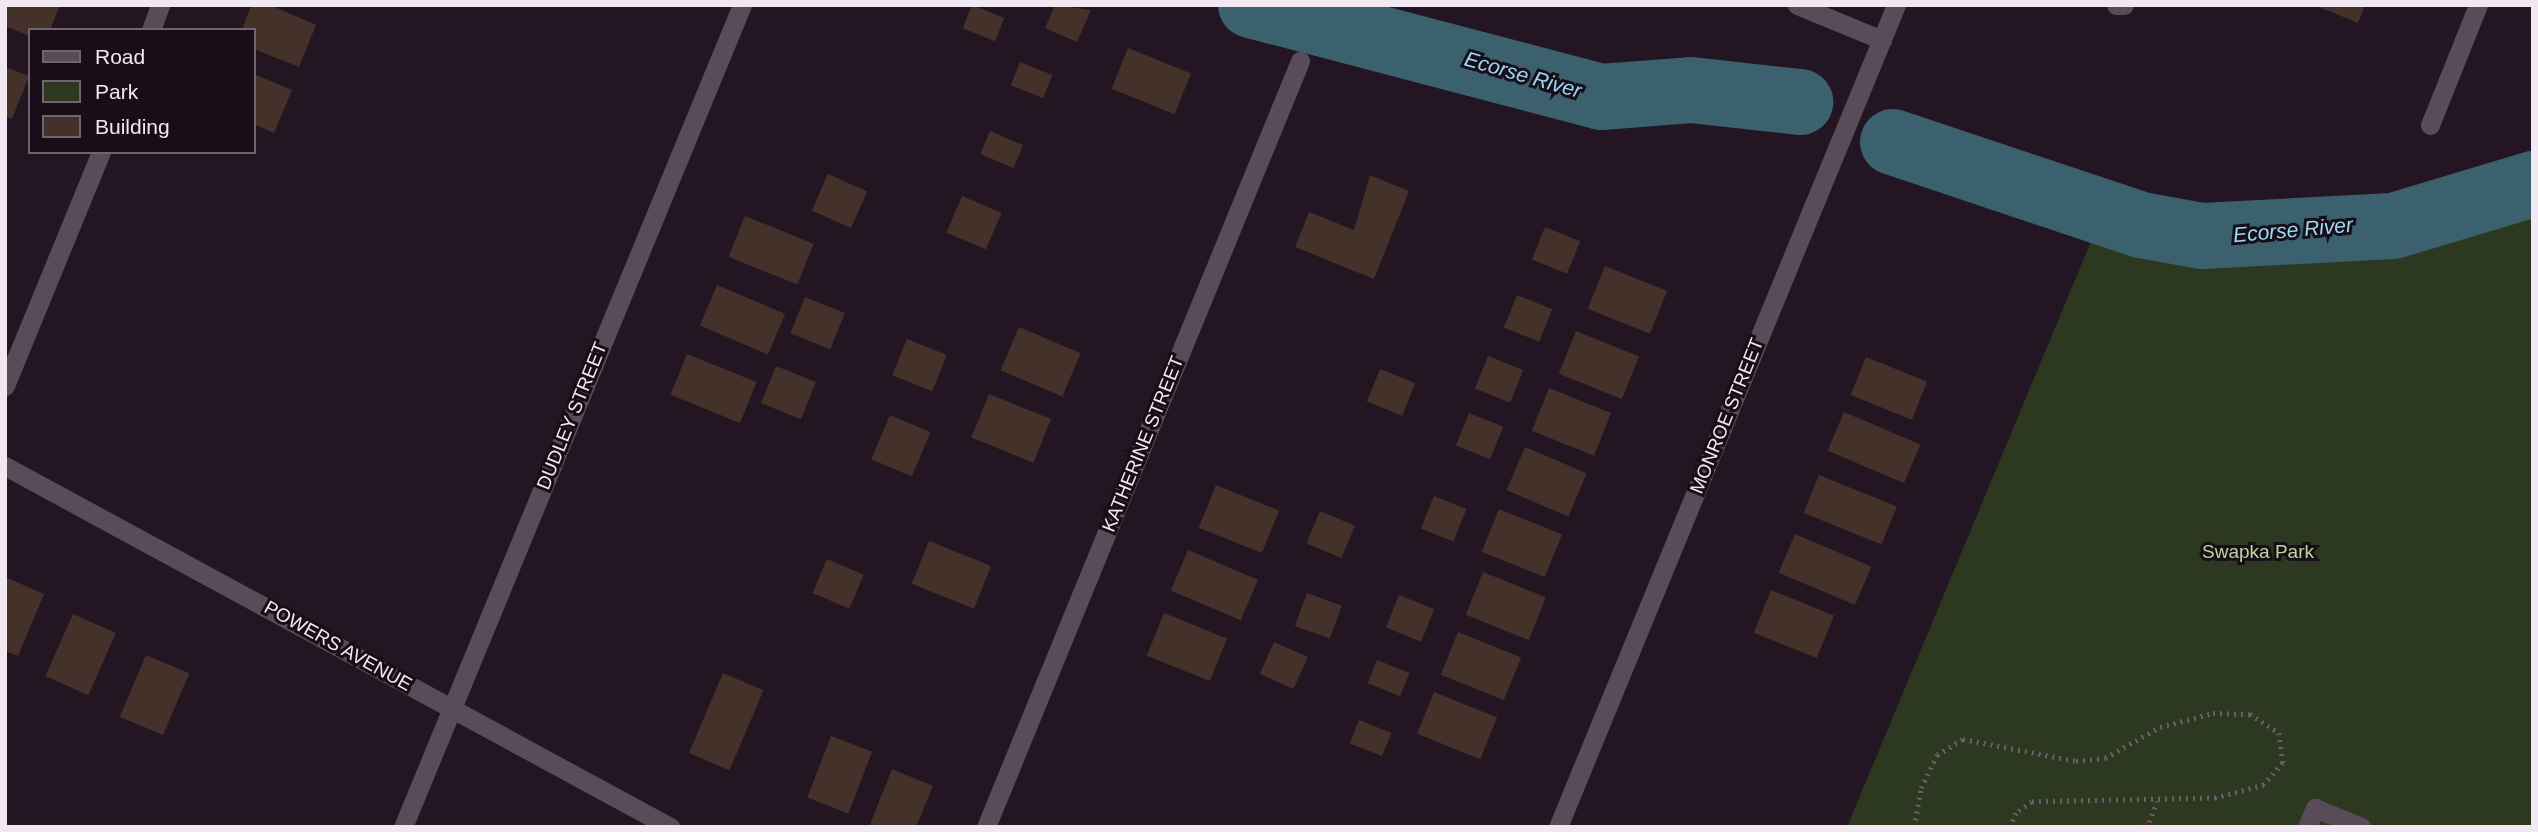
<!DOCTYPE html>
<style>
body{margin:0}
#map{position:relative;width:2538px;height:832px;overflow:hidden;background:#231622;font-family:Arial,sans-serif}
div>[style]{position:absolute}
.green>*{inset:0;background:#2d3821}
.river>*{height:66px;margin:-33px;padding:0 33px;transform-origin:33px;border-radius:33px;background:#3c616e}
.building>*{inset:0;background:#43312a;transform-origin:0 0}
.path>*{height:4.5px;margin-top:-2.25px;transform-origin:0;background:repeating-linear-gradient(90deg,#695d68 0 2px,transparent 0 7px)}
.service>*{height:19px;margin:-9.5px;padding:0 9.5px;transform-origin:9.5px;border-radius:9.5px;background:#5a4b59}
.minor>*{height:19px;margin:-9.5px;padding:0 9.5px;transform-origin:9.5px;border-radius:9.5px;background:#5a4b59}
.tertiary>*{height:19px;margin:-9.5px;padding:0 9.5px;transform-origin:9.5px;border-radius:9.5px;background:#5a4b59}
span{translate:-50% -50%;white-space:nowrap;text-align:center;line-height:1.15;-webkit-text-stroke:6px #190d18;paint-order:stroke}
.street-label{font-size:19px;color:#f2e8f1}
.park-label{font-size:19px;color:#bbd5a0}
.water-label{font-size:21px;color:#97dcf5;font-style:italic}
.frame{position:absolute;inset:0;border:7px solid #f2e8f1;pointer-events:none}
.legend{position:absolute;left:28px;top:28px;width:228px;height:126px;box-sizing:border-box;background:#190d18;border:2px solid #70656f;margin:0;padding:9px 12px;list-style:none;font-size:21px;color:#f2e8f1}
.legend li{display:flex;align-items:center;gap:14px;height:35px}
.legend b{width:35px;border:2px solid #70656f}
</style>
<div id="map">
<div class="green">
<div style="clip-path:polygon(2533px 184px,2533px 827px,1847px 827px,2103px 213px,2173px 232px,2274px 236px,2417px 222px)"></div>
</div>
<div class="river">
<div style="left:1251px;top:5px;width:362px;rotate:14.7deg"></div>
<div style="left:1601px;top:97px;width:90px;rotate:-4.4deg"></div>
<div style="left:1691px;top:90px;width:110px;rotate:6.3deg"></div>
<div style="left:1893px;top:142px;width:262px;rotate:18.5deg"></div>
<div style="left:2141px;top:225px;width:62px;rotate:10.2deg"></div>
<div style="left:2202px;top:236px;width:191px;rotate:-3deg"></div>
<div style="left:2393px;top:226px;width:146px;rotate:-16.7deg"></div>
</div>
<div class="building">
<div style="clip-path:polygon(5px 5px,60px 5px,50px 30px,30px 30px,30px 36px,5px 26px)"></div>
<div style="clip-path:polygon(251px 5px,270px 5px,316px 25px,299px 67px,254px 49px,254px 30px,242px 30px)"></div>
<div style="left:972px;top:5px;width:35px;height:25px;rotate:22deg"></div>
<div style="clip-path:polygon(1055px 5px,1091px 10px,1077px 42px,1045px 28px)"></div>
<div style="clip-path:polygon(2314px 5px,2365px 5px,2358px 23px)"></div>
<div style="left:1128px;top:48px;width:68px;height:44px;rotate:22deg"></div>
<div style="left:1020px;top:62px;width:35px;height:25px;rotate:22deg"></div>
<div style="clip-path:polygon(5px 67px,29px 76px,12px 119px,5px 116px)"></div>
<div style="clip-path:polygon(254px 74px,292px 90px,274px 133px,254px 124px)"></div>
<div style="left:990px;top:131px;width:36px;height:25px;rotate:23deg"></div>
<div style="left:828px;top:174px;width:43px;height:40px;rotate:24deg"></div>
<div style="clip-path:polygon(1370px 175px,1409px 191px,1374px 279px,1295px 247px,1309px 212px,1354px 230px)"></div>
<div style="left:962px;top:196px;width:43px;height:40px;rotate:23deg"></div>
<div style="left:745px;top:216px;width:74px;height:44px;rotate:22deg"></div>
<div style="left:1545px;top:227px;width:38px;height:35px;rotate:22deg"></div>
<div style="left:1605px;top:266px;width:67px;height:46px;rotate:22deg"></div>
<div style="left:717px;top:285px;width:74px;height:44px;rotate:23deg"></div>
<div style="left:1517px;top:295px;width:38px;height:35px;rotate:22deg"></div>
<div style="left:805px;top:297px;width:43px;height:39px;rotate:22deg"></div>
<div style="left:1019px;top:327px;width:67px;height:47px;rotate:23deg"></div>
<div style="left:1576px;top:331px;width:68px;height:46px;rotate:22deg"></div>
<div style="left:907px;top:339px;width:43px;height:39px;rotate:22deg"></div>
<div style="left:687px;top:354px;width:75px;height:44px;rotate:22deg"></div>
<div style="left:1488px;top:356px;width:38px;height:35px;rotate:22deg"></div>
<div style="left:1866px;top:357px;width:66px;height:41px;rotate:22deg"></div>
<div style="left:776px;top:366px;width:43px;height:40px;rotate:22deg"></div>
<div style="left:1380px;top:369px;width:38px;height:35px;rotate:22deg"></div>
<div style="left:1549px;top:388px;width:67px;height:46px;rotate:22deg"></div>
<div style="left:989px;top:394px;width:67px;height:47px;rotate:22deg"></div>
<div style="left:1844px;top:412px;width:83px;height:42px;rotate:23deg"></div>
<div style="left:1469px;top:413px;width:37px;height:35px;rotate:22deg"></div>
<div style="left:890px;top:415px;width:44px;height:48px;rotate:23deg"></div>
<div style="left:1525px;top:447px;width:67px;height:47px;rotate:23deg"></div>
<div style="left:1819px;top:475px;width:84px;height:41px;rotate:22deg"></div>
<div style="left:1216px;top:485px;width:68px;height:46px;rotate:22deg"></div>
<div style="left:1434px;top:496px;width:35px;height:35px;rotate:22deg"></div>
<div style="left:1499px;top:509px;width:68px;height:46px;rotate:22deg"></div>
<div style="left:1320px;top:511px;width:38px;height:35px;rotate:23deg"></div>
<div style="left:1795px;top:534px;width:83px;height:42px;rotate:23deg"></div>
<div style="left:929px;top:541px;width:67px;height:46px;rotate:22deg"></div>
<div style="left:1188px;top:550px;width:76px;height:44px;rotate:23deg"></div>
<div style="left:827px;top:559px;width:40px;height:37px;rotate:23deg"></div>
<div style="left:1483px;top:572px;width:68px;height:46px;rotate:22deg"></div>
<div style="clip-path:polygon(5px 577px,44px 594px,18px 656px,5px 651px)"></div>
<div style="left:1771px;top:590px;width:68px;height:46px;rotate:22deg"></div>
<div style="left:1307px;top:593px;width:37px;height:35px;rotate:20deg"></div>
<div style="left:1399px;top:595px;width:38px;height:35px;rotate:22deg"></div>
<div style="left:1164px;top:613px;width:68px;height:46px;rotate:22deg"></div>
<div style="left:73px;top:614px;width:47px;height:68px;rotate:24deg"></div>
<div style="left:1458px;top:632px;width:68px;height:46px;rotate:22deg"></div>
<div style="left:1274px;top:642px;width:37px;height:35px;rotate:24deg"></div>
<div style="left:146px;top:655px;width:47px;height:67px;rotate:23deg"></div>
<div style="left:1377px;top:660px;width:35px;height:25px;rotate:22deg"></div>
<div style="left:723px;top:673px;width:44px;height:87px;rotate:23deg"></div>
<div style="left:1434px;top:692px;width:68px;height:45px;rotate:22deg"></div>
<div style="left:1359px;top:720px;width:35px;height:25px;rotate:22deg"></div>
<div style="left:831px;top:736px;width:44px;height:66px;rotate:21deg"></div>
<div style="clip-path:polygon(892px 769px,933px 786px,916px 827px,869px 827px)"></div>
<div style="clip-path:polygon(2142px 819px,2149px 822px,2161px 827px,2139px 827px)"></div>
</div>
<div class="path">
<div style="left:2149px;top:822px;width:22px;rotate:-69deg"></div>
<div style="left:1914px;top:827px;width:40px;rotate:-80deg"></div>
<div style="left:1921px;top:788px;width:37px;rotate:-64deg"></div>
<div style="left:1937px;top:755px;width:31px;rotate:-32deg"></div>
<div style="left:1963px;top:739px;width:115px;rotate:11deg"></div>
<div style="left:2076px;top:761px;width:29px;rotate:-6deg"></div>
<div style="left:2105px;top:758px;width:63px;rotate:-29.4deg"></div>
<div style="left:2160px;top:727px;width:55px;rotate:-14.8deg"></div>
<div style="left:2213px;top:713px;width:37px;rotate:2deg"></div>
<div style="left:2250px;top:714px;width:35px;rotate:33deg"></div>
<div style="left:2279px;top:733px;width:30px;rotate:82deg"></div>
<div style="left:2283px;top:763px;width:29px;rotate:131deg"></div>
<div style="left:2264px;top:785px;width:50px;rotate:164.8deg"></div>
<div style="left:2216px;top:798px;width:184px;rotate:178.8deg"></div>
<div style="left:2032px;top:802px;width:19px;rotate:145deg"></div>
<div style="left:2016px;top:813px;width:15px;rotate:110deg"></div>
</div>
<div class="service">
<div style="left:2116px;top:5px;width:8px"></div>
<div style="left:2307px;top:827px;width:21px;rotate:-67deg"></div>
<div style="left:2315px;top:808px;width:50px;rotate:22.4deg"></div>
</div>
<div class="minor">
<div style="left:1797px;top:5px;width:92px;rotate:22.4deg"></div>
<div style="left:151px;top:30px;width:27px;rotate:-70deg"></div>
<div style="left:2430px;top:125px;width:129px;rotate:-68.2deg"></div>
<div style="left:5px;top:386px;width:253px;rotate:-67.7deg"></div>
<div style="left:5px;top:466px;width:757px;rotate:28.5deg"></div>
<div style="left:403px;top:827px;width:889px;rotate:-67.59deg"></div>
<div style="left:986px;top:827px;width:828px;rotate:-67.71deg"></div>
</div>
<div class="tertiary">
<div style="left:1558px;top:827px;width:889px;rotate:-67.65deg"></div>
</div>
<div class="street-label">
<span style="left:572px;top:416px;rotate:-68deg">DUDLEY STREET</span>
<span style="left:1727px;top:416px;rotate:-68deg">MONROE STREET</span>
<span style="left:1143px;top:444px;rotate:-68deg">KATHERINE STREET</span>
<span style="left:338px;top:646px;rotate:29deg">POWERS AVENUE</span>
</div>
<div class="park-label">
<span style="left:2258px;top:552px">Swapka Park</span>
</div>
<div class="water-label">
<span style="left:1523px;top:75px;rotate:16deg">Ecorse River</span>
<span style="left:2293px;top:230px;rotate:-5deg">Ecorse River</span>
</div>
<div class="frame"></div>
<ul class="legend">
<li><b style="height:9px;background:#5a4b59"></b>Road</li>
<li><b style="height:19px;background:#2d3821"></b>Park</li>
<li><b style="height:19px;background:#43312a"></b>Building</li>
</ul>
</div>
